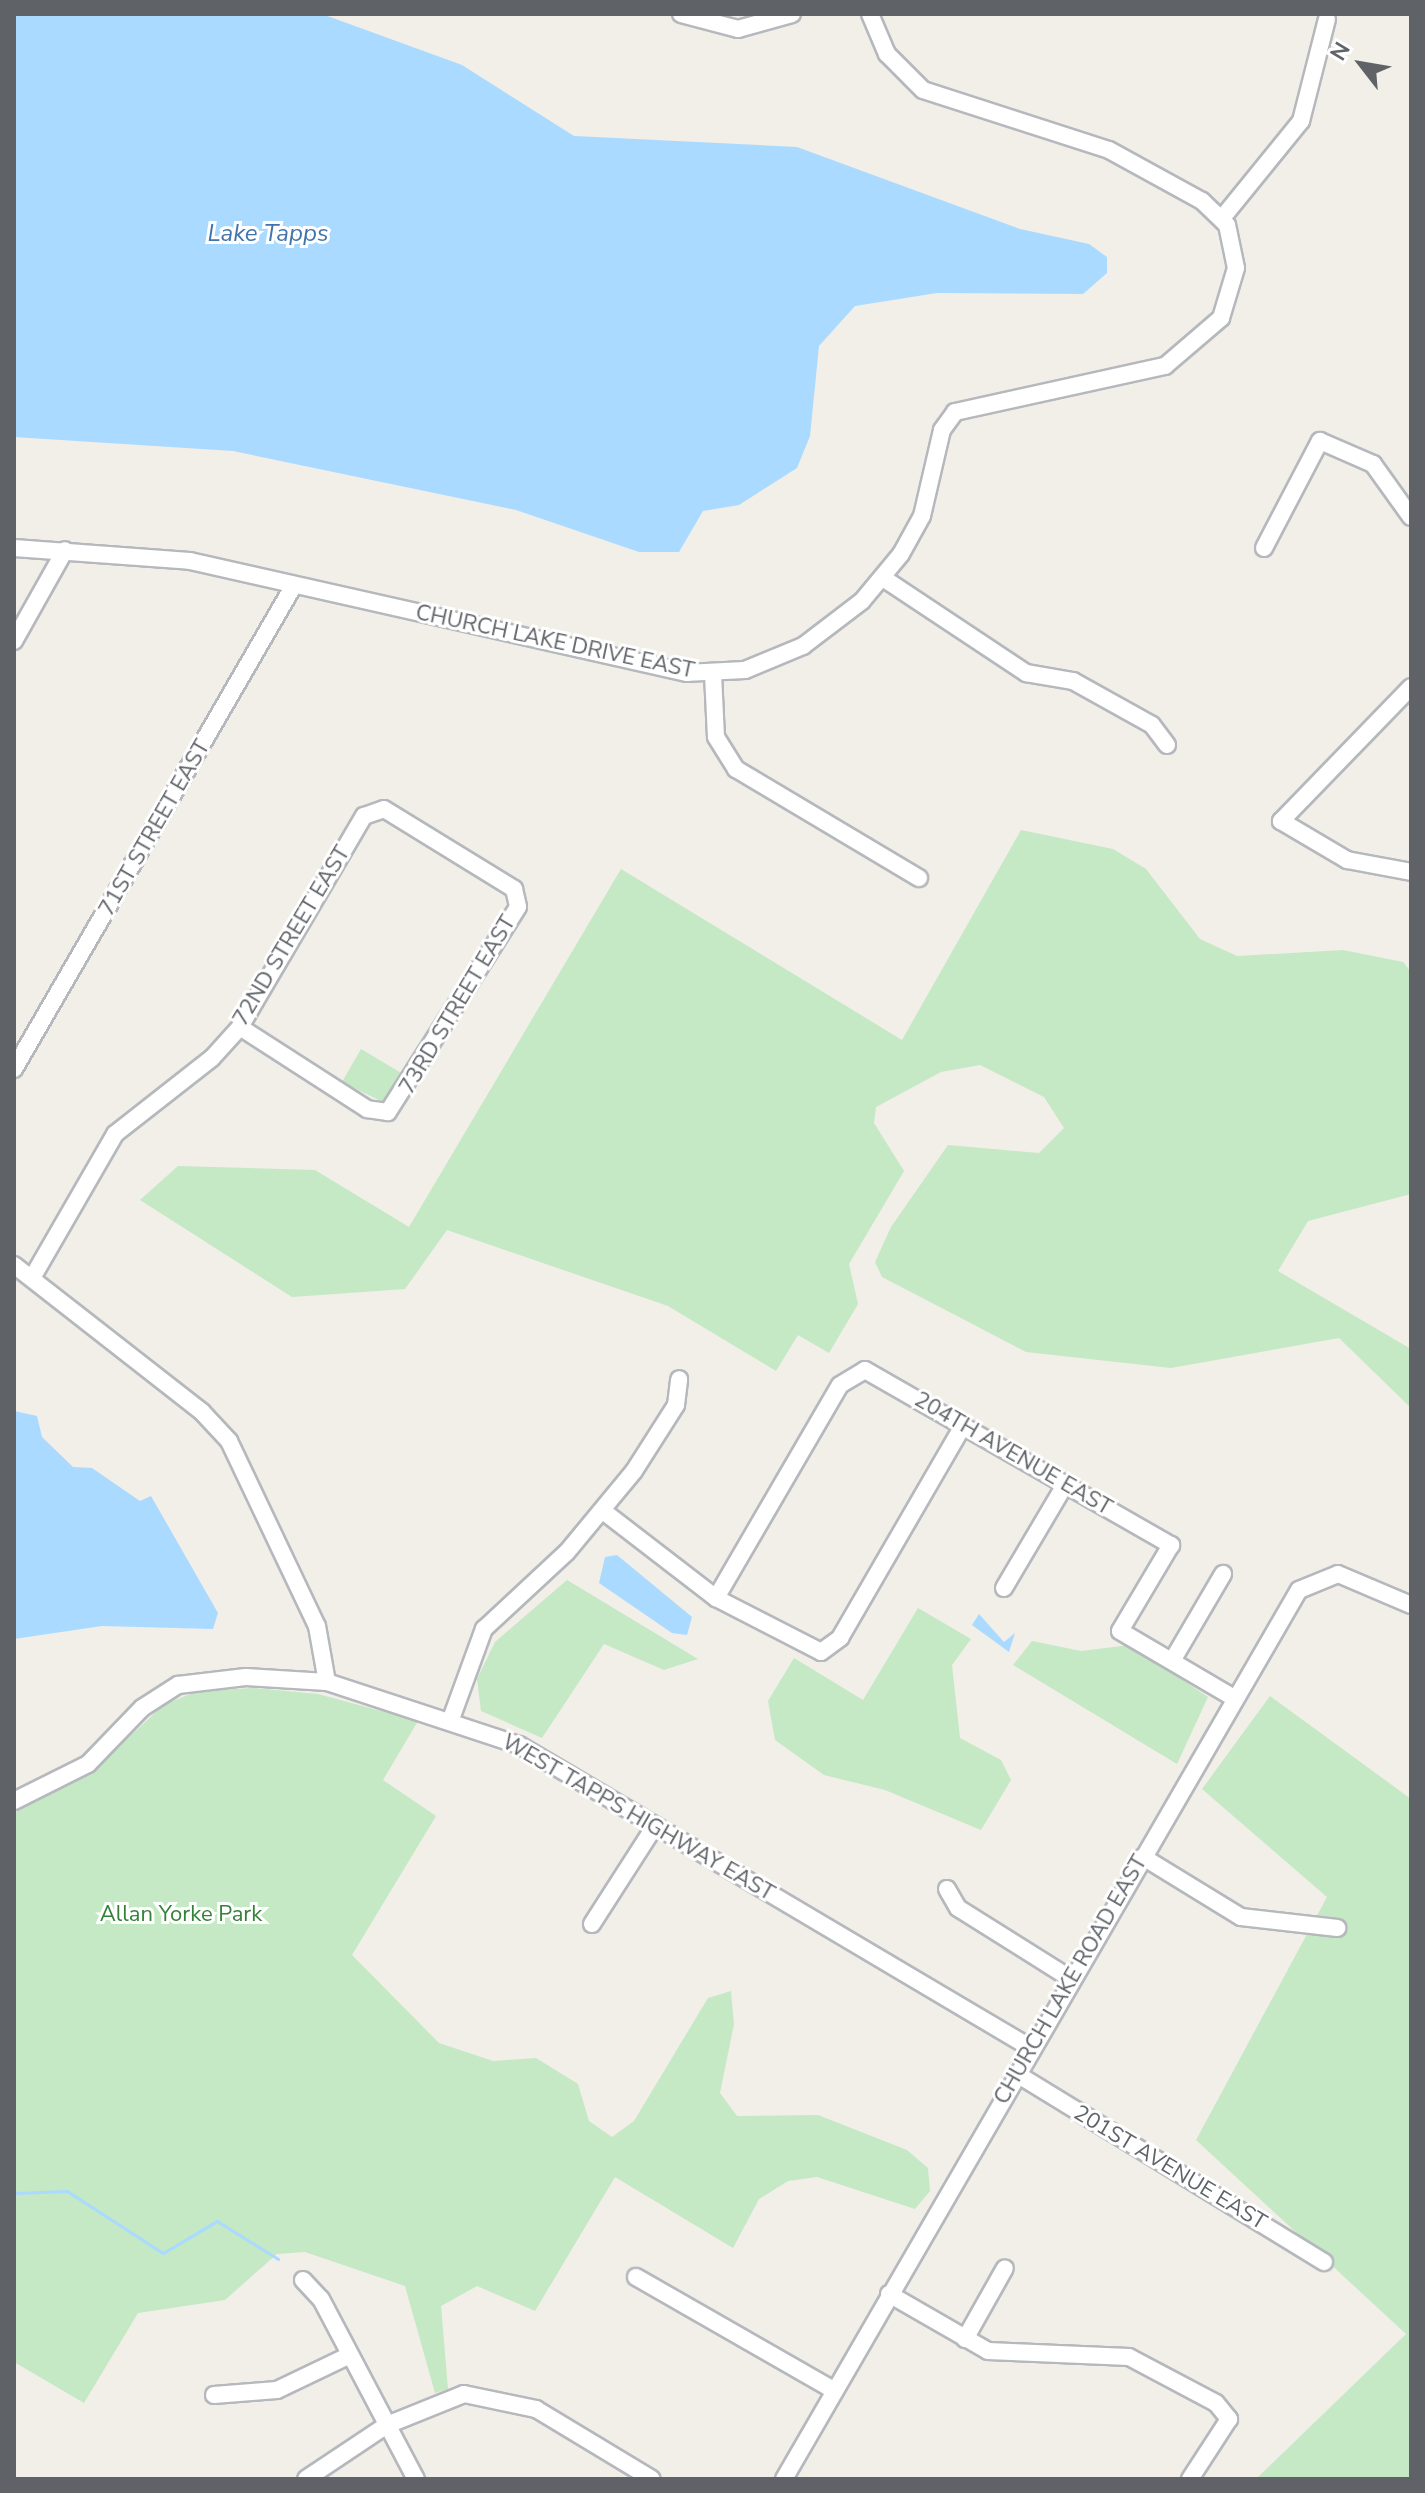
<!DOCTYPE html>
<style>
body{margin:0}
#map{position:relative;width:1425px;height:2493px;overflow:hidden;background:#f1efe8;font-family:"Nunito Sans",sans-serif}
div>[style]{position:absolute}
.green>*{inset:0;background:#c5e8c5}
.water>*{inset:0;background:#aadaff}
.stream>*{height:3px;margin:-1.5px;padding:0 1.5px;transform-origin:1.5px;border-radius:1.5px;background:#aadaff}
.roads{filter:drop-shadow(2px 0 #b5b8bc) drop-shadow(-2px 0 #b5b8bc) drop-shadow(0 2px #b5b8bc) drop-shadow(0 -2px #b5b8bc)}
.minor>*{height:16px;margin:-8px;padding:0 8px;transform-origin:8px;border-radius:8px;background:#fff}
span{translate:-50% -50%;white-space:nowrap;text-align:center;line-height:1.15;-webkit-text-stroke:6px #fff;paint-order:stroke}
.street-label{font-size:22px;color:#5f6368}
.park-label{font-size:22px;color:#348238}
.water-label{font-size:24px;color:#4174aa;font-style:italic}
.frame{position:absolute;inset:0;border:16px solid #5f6368;pointer-events:none}
.north{position:absolute;left:1321px;top:24px;width:80px;height:80px;-webkit-text-stroke:6px #fff;paint-order:stroke;rotate:301deg;font-size:22px;font-weight:700;line-height:32px;text-align:center;color:#5f6368}
.north::after{content:'';display:block;margin:auto;width:28px;height:36px;background:#5f6368;clip-path:polygon(50% 0,100% 100%,50% 72%,0 100%)}
</style>
<div id="map">
<div class="green">
<div style="clip-path:polygon(1021px 830px,1113px 849px,1146px 869px,1200px 939px,1237px 956px,1343px 950px,1403px 962px,1411px 972px,1411px 1194px,1308px 1221px,1278px 1271px,1411px 1349px,1411px 1408px,1339px 1338px,1171px 1368px,1026px 1352px,882px 1277px,875px 1262px,891px 1227px,948px 1145px,1039px 1153px,1064px 1128px,1044px 1097px,980px 1065px,941px 1072px,876px 1107px,874px 1123px,904px 1171px,849px 1264px,858px 1304px,829px 1353px,798px 1335px,776px 1371px,668px 1306px,447px 1230px,405px 1289px,292px 1297px,140px 1200px,178px 1166px,315px 1170px,409px 1227px,621px 869px,902px 1040px)"></div>
<div style="clip-path:polygon(361px 1049px,403px 1074px,383px 1102px,342px 1082px)"></div>
<div style="clip-path:polygon(567px 1580px,698px 1659px,664px 1670px,604px 1644px,542px 1738px,481px 1711px,477px 1679px,495px 1642px)"></div>
<div style="clip-path:polygon(918px 1608px,971px 1639px,952px 1665px,960px 1738px,1001px 1760px,1011px 1780px,981px 1830px,885px 1790px,824px 1775px,775px 1740px,768px 1701px,794px 1658px,863px 1700px)"></div>
<div style="clip-path:polygon(1032px 1641px,1081px 1651px,1130px 1645px,1208px 1697px,1177px 1764px,1013px 1665px)"></div>
<div style="clip-path:polygon(253px 1688px,318px 1694px,418px 1721px,383px 1780px,436px 1816px,352px 1955px,439px 2043px,493px 2061px,536px 2058px,578px 2084px,589px 2121px,612px 2137px,634px 2121px,708px 1998px,731px 1991px,734px 2024px,720px 2093px,737px 2116px,818px 2115px,907px 2150px,928px 2168px,930px 2191px,915px 2209px,817px 2177px,788px 2181px,759px 2199px,733px 2248px,615px 2177px,535px 2311px,477px 2286px,441px 2306px,448px 2389px,435px 2393px,405px 2286px,305px 2252px,277px 2254px,225px 2300px,138px 2313px,84px 2403px,14px 2362px,14px 1813px,101px 1764px,163px 1705px,198px 1691px)"></div>
<div style="clip-path:polygon(1270px 1696px,1411px 1799px,1411px 2479px,1256px 2479px,1406px 2334px,1196px 2140px,1327px 1897px,1202px 1789px)"></div>
</div>
<div class="water">
<div style="clip-path:polygon(14px 14px,322px 14px,462px 65px,574px 136px,797px 147px,1020px 229px,1089px 244px,1107px 257px,1107px 273px,1083px 294px,937px 293px,855px 306px,819px 346px,810px 436px,797px 468px,739px 505px,703px 511px,679px 552px,639px 552px,516px 510px,233px 451px,14px 437px)"></div>
<div style="clip-path:polygon(14px 1411px,37px 1416px,42px 1437px,73px 1467px,92px 1468px,140px 1501px,151px 1496px,218px 1613px,213px 1629px,102px 1626px,14px 1639px)"></div>
<div style="clip-path:polygon(617px 1555px,692px 1617px,687px 1635px,672px 1633px,599px 1583px,605px 1557px)"></div>
<div style="clip-path:polygon(979px 1614px,1004px 1642px,1015px 1633px,1009px 1652px,972px 1625px)"></div>
</div>
<div class="stream">
<div style="left:14px;top:2193px;width:53px;rotate:-2.2deg"></div>
<div style="left:67px;top:2191px;width:114px;rotate:32.9deg"></div>
<div style="left:163px;top:2253px;width:63px;rotate:-30.7deg"></div>
<div style="left:217px;top:2221px;width:72px;rotate:31.9deg"></div>
</div>
<div class="roads">
<div class="minor">
<div style="left:681px;top:14px;width:59px;rotate:14.7deg"></div>
<div style="left:738px;top:29px;width:56px;rotate:-15.5deg"></div>
<div style="left:1223px;top:217px;width:124px;rotate:-50.9deg"></div>
<div style="left:1301px;top:121px;width:105px;rotate:-75.7deg"></div>
<div style="left:14px;top:548px;width:176px;rotate:4.2deg"></div>
<div style="left:190px;top:561px;width:509px;rotate:12.7deg"></div>
<div style="left:687px;top:673px;width:58px;rotate:-3deg"></div>
<div style="left:745px;top:670px;width:63px;rotate:-22.5deg"></div>
<div style="left:803px;top:646px;width:74px;rotate:-37.3deg"></div>
<div style="left:862px;top:601px;width:61px;rotate:-50.3deg"></div>
<div style="left:901px;top:554px;width:43px;rotate:-61.1deg"></div>
<div style="left:922px;top:516px;width:88px;rotate:-76.9deg"></div>
<div style="left:942px;top:430px;width:22px;rotate:-54deg"></div>
<div style="left:955px;top:412px;width:215px;rotate:-12.4deg"></div>
<div style="left:1165px;top:366px;width:74px;rotate:-40.6deg"></div>
<div style="left:1221px;top:318px;width:52px;rotate:-73.3deg"></div>
<div style="left:1236px;top:268px;width:44px;rotate:-101.8deg"></div>
<div style="left:1227px;top:225px;width:35px;rotate:-136deg"></div>
<div style="left:1202px;top:201px;width:106px;rotate:-151.3deg"></div>
<div style="left:1109px;top:150px;width:195px;rotate:-162.1deg"></div>
<div style="left:923px;top:90px;width:51px;rotate:-135deg"></div>
<div style="left:887px;top:54px;width:43px;rotate:-113deg"></div>
<div style="left:1264px;top:548px;width:121px;rotate:-62.4deg"></div>
<div style="left:1320px;top:441px;width:58px;rotate:23.5deg"></div>
<div style="left:1373px;top:464px;width:65px;rotate:54.4deg"></div>
<div style="left:883px;top:578px;width:172px;rotate:33.6deg"></div>
<div style="left:1026px;top:673px;width:48px;rotate:9.7deg"></div>
<div style="left:1073px;top:681px;width:90px;rotate:29.1deg"></div>
<div style="left:1152px;top:725px;width:25px;rotate:53deg"></div>
<div style="left:14px;top:641px;width:104px;rotate:-60.7deg"></div>
<div style="left:713px;top:674px;width:63px;rotate:87.3deg"></div>
<div style="left:716px;top:737px;width:38px;rotate:58deg"></div>
<div style="left:736px;top:769px;width:213px;rotate:30.8deg"></div>
<div style="left:1411px;top:687px;width:187px;rotate:134.1deg"></div>
<div style="left:1281px;top:821px;width:77px;rotate:30.6deg"></div>
<div style="left:1347px;top:860px;width:65px;rotate:10.6deg"></div>
<div style="left:14px;top:1069px;width:559px;rotate:-59.95deg"></div>
<div style="left:14px;top:1265px;width:239px;rotate:38deg"></div>
<div style="left:202px;top:1412px;width:40px;rotate:47deg"></div>
<div style="left:229px;top:1441px;width:205px;rotate:64.6deg"></div>
<div style="left:317px;top:1626px;width:57px;rotate:79.9deg"></div>
<div style="left:32px;top:1278px;width:166px;rotate:-60deg"></div>
<div style="left:115px;top:1134px;width:123px;rotate:-38.1deg"></div>
<div style="left:212px;top:1058px;width:42px;rotate:-47.9deg"></div>
<div style="left:240px;top:1027px;width:245px;rotate:-59.6deg"></div>
<div style="left:364px;top:816px;width:21px;rotate:-19deg"></div>
<div style="left:384px;top:809px;width:153px;rotate:31.6deg"></div>
<div style="left:514px;top:889px;width:18px;rotate:77deg"></div>
<div style="left:518px;top:907px;width:243px;rotate:122.4deg"></div>
<div style="left:388px;top:1112px;width:21px;rotate:-172deg"></div>
<div style="left:367px;top:1109px;width:151px;rotate:-147.2deg"></div>
<div style="left:603px;top:1511px;width:143px;rotate:37.6deg"></div>
<div style="left:716px;top:1598px;width:118px;rotate:27.2deg"></div>
<div style="left:821px;top:1652px;width:24px;rotate:-36deg"></div>
<div style="left:840px;top:1638px;width:245px;rotate:-59.9deg"></div>
<div style="left:1004px;top:1588px;width:122px;rotate:-59.4deg"></div>
<div style="left:716px;top:1598px;width:246px;rotate:-59.8deg"></div>
<div style="left:840px;top:1385px;width:29px;rotate:-31deg"></div>
<div style="left:865px;top:1370px;width:353px;rotate:29.8deg"></div>
<div style="left:1171px;top:1545px;width:100px;rotate:120.7deg"></div>
<div style="left:1120px;top:1631px;width:132px;rotate:30.4deg"></div>
<div style="left:1172px;top:1661px;width:101px;rotate:-59.6deg"></div>
<div style="left:451px;top:1719px;width:96px;rotate:-69.9deg"></div>
<div style="left:484px;top:1629px;width:113px;rotate:-42.9deg"></div>
<div style="left:567px;top:1552px;width:105px;rotate:-50.4deg"></div>
<div style="left:634px;top:1471px;width:78px;rotate:-57.5deg"></div>
<div style="left:676px;top:1405px;width:26px;rotate:-83deg"></div>
<div style="left:14px;top:1801px;width:83px;rotate:-26.6deg"></div>
<div style="left:88px;top:1764px;width:78px;rotate:-46deg"></div>
<div style="left:142px;top:1708px;width:43px;rotate:-32.6deg"></div>
<div style="left:178px;top:1685px;width:68px;rotate:-6.7deg"></div>
<div style="left:246px;top:1677px;width:81px;rotate:3.5deg"></div>
<div style="left:327px;top:1682px;width:202px;rotate:18.2deg"></div>
<div style="left:519px;top:1745px;width:595px;rotate:30.62deg"></div>
<div style="left:1143px;top:1857px;width:115px;rotate:31.5deg"></div>
<div style="left:1241px;top:1917px;width:97px;rotate:6.5deg"></div>
<div style="left:947px;top:1889px;width:22px;rotate:60deg"></div>
<div style="left:958px;top:1908px;width:133px;rotate:32.1deg"></div>
<div style="left:592px;top:1924px;width:117px;rotate:-57.3deg"></div>
<div style="left:1017px;top:2074px;width:360px;rotate:31.5deg"></div>
<div style="left:636px;top:2277px;width:227px;rotate:29.8deg"></div>
<div style="left:303px;top:2280px;width:26px;rotate:47deg"></div>
<div style="left:321px;top:2299px;width:204px;rotate:62.2deg"></div>
<div style="left:889px;top:2294px;width:114px;rotate:29.9deg"></div>
<div style="left:988px;top:2351px;width:141px;rotate:2.4deg"></div>
<div style="left:1129px;top:2357px;width:98px;rotate:27.9deg"></div>
<div style="left:1216px;top:2403px;width:21px;rotate:51deg"></div>
<div style="left:1229px;top:2419px;width:72px;rotate:123deg"></div>
<div style="left:965px;top:2339px;width:81px;rotate:-60.6deg"></div>
<div style="left:214px;top:2395px;width:63px;rotate:-4.5deg"></div>
<div style="left:277px;top:2390px;width:81px;rotate:-25.6deg"></div>
<div style="left:306px;top:2479px;width:97px;rotate:-33.7deg"></div>
<div style="left:387px;top:2425px;width:83px;rotate:-21.9deg"></div>
<div style="left:464px;top:2394px;width:74px;rotate:11.8deg"></div>
<div style="left:536px;top:2409px;width:135px;rotate:31.1deg"></div>
<div style="left:784px;top:2479px;width:1027px;rotate:-59.92deg"></div>
<div style="left:1299px;top:1590px;width:42px;rotate:-22.3deg"></div>
<div style="left:1338px;top:1574px;width:79px;rotate:23deg"></div>
</div>
</div>
<div class="street-label">
<span style="left:555px;top:642px;rotate:12deg">CHURCH LAKE DRIVE EAST</span>
<span style="left:155px;top:828px;rotate:-60deg">71ST STREET EAST</span>
<span style="left:292px;top:936px;rotate:-59deg">72ND STREET EAST</span>
<span style="left:458px;top:1005px;rotate:-59deg">73RD STREET EAST</span>
<span style="left:1013px;top:1454px;rotate:30deg">204TH AVENUE EAST</span>
<span style="left:638px;top:1818px;rotate:30deg">WEST TAPPS HIGHWAY EAST</span>
<span style="left:1071px;top:1980px;rotate:-60deg">CHURCH LAKE ROAD EAST</span>
<span style="left:1170px;top:2168px;rotate:31deg">201ST AVENUE EAST</span>
</div>
<div class="park-label">
<span style="left:181px;top:1915px">Allan Yorke Park</span>
</div>
<div class="water-label">
<span style="left:268px;top:234px">Lake Tapps</span>
</div>
<div class="frame"></div>
<div class="north">N</div>
</div>
